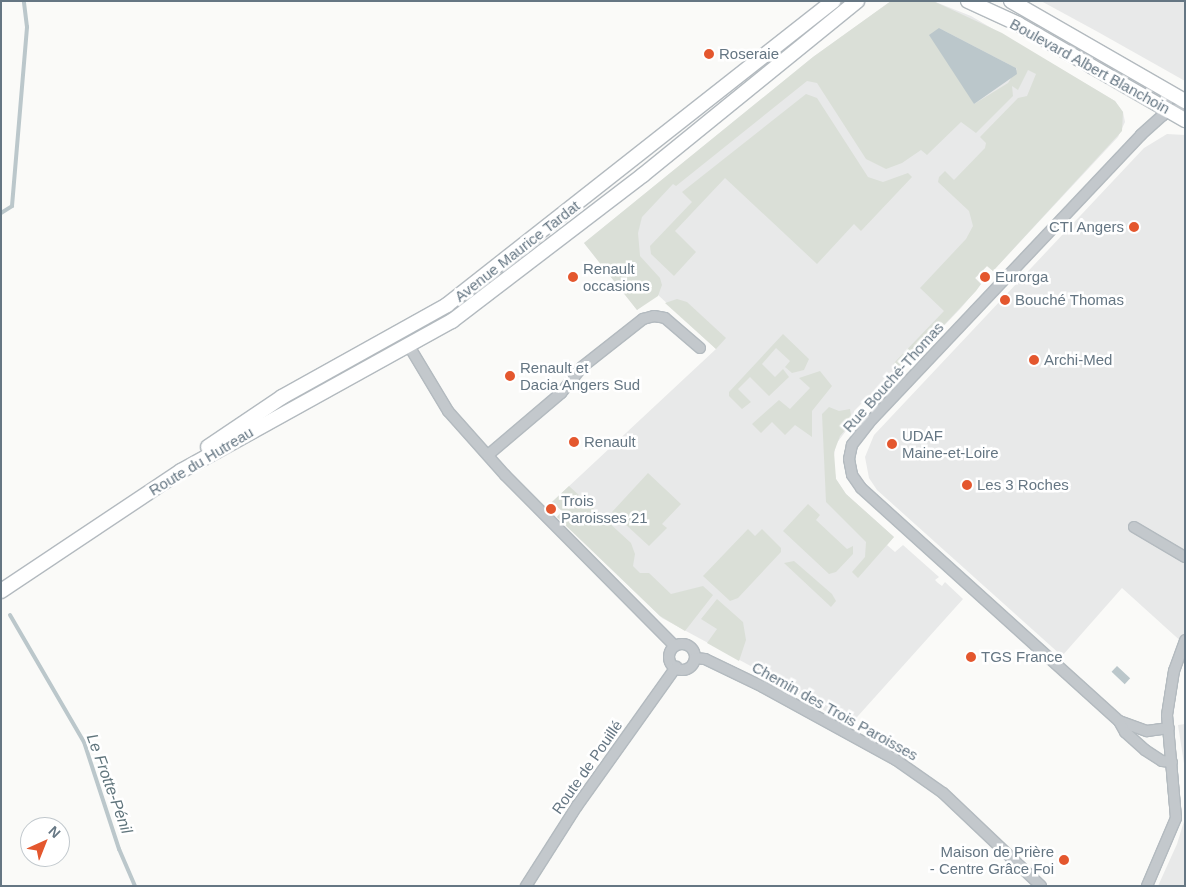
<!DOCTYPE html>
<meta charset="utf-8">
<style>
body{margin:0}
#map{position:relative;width:1186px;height:887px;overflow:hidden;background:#fafaf8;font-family:Arial,sans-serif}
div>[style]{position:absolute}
.built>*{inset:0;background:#e8e9e9}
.green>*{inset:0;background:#dadfd7}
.water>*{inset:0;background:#bbc7cb;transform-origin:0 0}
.stream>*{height:4px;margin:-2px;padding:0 2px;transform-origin:2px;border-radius:2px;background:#bbc7cb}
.roads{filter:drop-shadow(1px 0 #b3babf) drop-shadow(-1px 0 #b3babf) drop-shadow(0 1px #b3babf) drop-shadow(0 -1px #b3babf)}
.street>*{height:10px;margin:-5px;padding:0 5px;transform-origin:5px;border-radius:5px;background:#c3c8cc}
.street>.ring{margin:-5px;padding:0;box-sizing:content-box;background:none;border:10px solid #c3c8cc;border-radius:50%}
.secondary>*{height:14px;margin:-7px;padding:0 7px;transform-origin:7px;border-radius:7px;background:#fff}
.dots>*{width:14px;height:14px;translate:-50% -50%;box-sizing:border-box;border:2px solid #fff;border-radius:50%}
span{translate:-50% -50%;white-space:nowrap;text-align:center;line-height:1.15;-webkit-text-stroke:5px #fff;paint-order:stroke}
.poi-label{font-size:15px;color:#657683}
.left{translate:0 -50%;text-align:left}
.right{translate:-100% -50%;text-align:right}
.street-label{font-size:15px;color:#657683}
.water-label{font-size:16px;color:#60757c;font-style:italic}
.frame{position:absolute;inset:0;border:2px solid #657683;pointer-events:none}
.north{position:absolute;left:20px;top:817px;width:50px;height:50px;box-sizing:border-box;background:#fff;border:1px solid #c1c8cd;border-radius:50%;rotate:44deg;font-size:14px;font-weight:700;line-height:20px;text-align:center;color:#657683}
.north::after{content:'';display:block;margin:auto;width:18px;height:22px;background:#e4572e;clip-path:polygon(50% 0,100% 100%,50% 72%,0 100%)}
</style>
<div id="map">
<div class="built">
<div style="clip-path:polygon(891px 1px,933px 1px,971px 16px,1115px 101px,1123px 112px,1125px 122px,1118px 137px,993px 271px,987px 266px,975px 278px,981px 284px,961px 308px,897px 375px,886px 379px,854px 411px,855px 419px,836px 444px,833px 461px,836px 479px,846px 494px,894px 537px,887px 545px,895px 552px,903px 545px,939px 577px,935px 580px,938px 583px,942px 586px,945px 582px,963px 599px,849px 726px,773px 678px,662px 618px,557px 517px,562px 511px,552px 502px,716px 349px,657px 294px,637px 310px,584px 243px,813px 57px)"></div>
<div style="clip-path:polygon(1041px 1px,1185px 1px,1185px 81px,1098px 32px)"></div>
<div style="clip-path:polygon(1167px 134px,1185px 135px,1185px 645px,1122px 588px,1062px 656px,877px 490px,869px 478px,865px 457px,874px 435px,1144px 148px)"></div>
<div style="clip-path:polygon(1185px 724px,1185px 770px,1178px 725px)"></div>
<div style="clip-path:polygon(1185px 818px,1185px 886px,1158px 886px,1177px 844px)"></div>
</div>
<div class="green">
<div style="clip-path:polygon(evenodd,891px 1px,933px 1px,1002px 33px,1115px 101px,1123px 112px,1122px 131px,993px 271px,987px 266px,975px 278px,981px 284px,976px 291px,897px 375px,893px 364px,944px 311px,920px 288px,966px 239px,973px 226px,969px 211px,938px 182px,939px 177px,945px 171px,954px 180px,985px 148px,986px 143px,980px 137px,1018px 98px,1027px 96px,1036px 74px,1028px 70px,1018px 90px,1012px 86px,1013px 96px,976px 133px,961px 122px,927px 155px,921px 150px,902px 163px,886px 169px,866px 159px,817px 83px,807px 81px,676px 186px,673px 184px,642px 217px,638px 233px,640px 256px,660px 278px,662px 285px,658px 296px,637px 310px,584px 243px,813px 57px,891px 1px,939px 28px,1016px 68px,1017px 69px,1008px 83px,974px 104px,939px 28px)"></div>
<div style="clip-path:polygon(806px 94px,817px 98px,868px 177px,883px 182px,908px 173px,912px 177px,861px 231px,854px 224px,817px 264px,725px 178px,675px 231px,696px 252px,674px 276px,651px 254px,650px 246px,692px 202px,682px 192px)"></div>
<div style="clip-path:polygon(677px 299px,687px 302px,726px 338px,716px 349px,665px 303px)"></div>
<div style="clip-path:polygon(783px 334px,809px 359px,804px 370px,792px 373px,785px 367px,790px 361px,776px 348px,762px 364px,775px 377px,783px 369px,789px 377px,769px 396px,750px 377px,738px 389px,751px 402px,742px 409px,729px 396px,729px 392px)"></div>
<div style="clip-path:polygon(820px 371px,832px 386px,812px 411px,812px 437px,795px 425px,785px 435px,772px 422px,761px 433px,752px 424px,779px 400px,790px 409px,810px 388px,799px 378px)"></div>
<div style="clip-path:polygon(829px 407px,839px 411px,850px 409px,852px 422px,840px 436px,834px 452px,836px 479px,846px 494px,894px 537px,858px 578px,852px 572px,865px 557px,866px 542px,826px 502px,822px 414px)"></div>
<div style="clip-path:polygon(648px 473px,681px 504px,662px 524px,667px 528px,649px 546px,612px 512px)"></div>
<div style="clip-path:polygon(569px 486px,631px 543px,635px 554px,633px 566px,640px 573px,649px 573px,671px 594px,703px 586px,713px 595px,685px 631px,660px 616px,557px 517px,562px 511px,552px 502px)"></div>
<div style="clip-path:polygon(808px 504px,820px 515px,816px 520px,832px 535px,847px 549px,853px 546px,853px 554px,836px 572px,829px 574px,783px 531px)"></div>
<div style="clip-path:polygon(748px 529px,755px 536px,762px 529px,781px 548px,781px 552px,738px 598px,730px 601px,703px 576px)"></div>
<div style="clip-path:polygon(794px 561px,832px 594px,836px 601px,831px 607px,784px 563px)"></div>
<div style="clip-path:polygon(717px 599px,743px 622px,746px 640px,739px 661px,707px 643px,717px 629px,701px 619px)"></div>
</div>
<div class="water">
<div style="clip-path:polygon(939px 28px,1016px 68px,1017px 74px,974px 104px,929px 35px)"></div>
<div style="left:1117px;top:666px;width:18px;height:8px;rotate:43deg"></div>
</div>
<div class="stream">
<div style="left:1px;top:213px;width:13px;rotate:-32deg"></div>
<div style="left:12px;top:206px;width:180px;rotate:-85.2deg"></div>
<div style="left:27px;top:27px;width:26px;rotate:-97deg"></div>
<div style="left:10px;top:615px;width:147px;rotate:59.8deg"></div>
<div style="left:84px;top:742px;width:113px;rotate:71.9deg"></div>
<div style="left:119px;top:849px;width:40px;rotate:66.6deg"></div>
</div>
<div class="roads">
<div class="street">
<div style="left:1162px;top:88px;width:13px;rotate:61deg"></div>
<div style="left:1168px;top:99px;width:17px;rotate:107deg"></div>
<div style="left:1163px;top:115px;width:30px;rotate:138deg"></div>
<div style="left:1141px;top:135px;width:396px;rotate:133.4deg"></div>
<div style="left:869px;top:423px;width:28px;rotate:128deg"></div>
<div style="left:852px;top:445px;width:14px;rotate:102deg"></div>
<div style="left:849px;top:459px;width:16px;rotate:79deg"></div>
<div style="left:852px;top:475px;width:16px;rotate:55deg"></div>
<div style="left:861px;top:488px;width:348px;rotate:42.1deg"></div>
<div style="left:1119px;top:721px;width:30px;rotate:20deg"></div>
<div style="left:1147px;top:731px;width:22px;rotate:-8deg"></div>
<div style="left:1167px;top:110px;width:18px;rotate:-3deg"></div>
<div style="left:409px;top:346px;width:76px;rotate:59deg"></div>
<div style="left:448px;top:411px;width:86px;rotate:48.3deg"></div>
<div style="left:505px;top:475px;width:241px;rotate:45.2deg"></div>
<div style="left:488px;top:455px;width:96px;rotate:-40.3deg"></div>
<div style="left:561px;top:393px;width:33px;rotate:-51deg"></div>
<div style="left:582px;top:367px;width:78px;rotate:-38.2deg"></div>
<div style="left:643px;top:319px;width:11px;rotate:-15deg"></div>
<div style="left:654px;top:316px;width:11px;rotate:10deg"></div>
<div style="left:665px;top:318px;width:46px;rotate:40.6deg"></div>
<div style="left:1134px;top:527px;width:59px;rotate:30.5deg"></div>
<div class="ring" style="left:669px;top:644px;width:16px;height:16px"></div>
<div style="left:695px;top:658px;width:10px;rotate:6deg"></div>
<div style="left:705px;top:659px;width:64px;rotate:25.8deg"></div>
<div style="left:763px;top:687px;width:152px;rotate:28.8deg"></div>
<div style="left:896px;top:760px;width:57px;rotate:35.1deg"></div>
<div style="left:943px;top:793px;width:135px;rotate:43.5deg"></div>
<div style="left:1119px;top:721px;width:13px;rotate:61deg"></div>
<div style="left:1125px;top:732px;width:27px;rotate:42deg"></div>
<div style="left:1145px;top:750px;width:20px;rotate:33deg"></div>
<div style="left:1162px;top:761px;width:10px;rotate:6deg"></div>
<div style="left:526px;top:886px;width:95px;rotate:-57.5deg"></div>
<div style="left:577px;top:806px;width:171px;rotate:-54.5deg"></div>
<div style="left:1147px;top:886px;width:74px;rotate:-66.9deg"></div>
<div style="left:1176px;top:818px;width:103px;rotate:-95deg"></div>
<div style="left:1167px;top:715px;width:45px;rotate:-81deg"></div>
<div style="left:1174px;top:671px;width:33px;rotate:-70deg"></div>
</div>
<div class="secondary">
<div style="left:968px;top:1px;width:55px;rotate:24.7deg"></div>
<div style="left:1018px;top:24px;width:193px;rotate:29.9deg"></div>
<div style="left:1011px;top:1px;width:201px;rotate:29.9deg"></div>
<div style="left:208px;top:447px;width:89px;rotate:-34deg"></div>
<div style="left:282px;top:397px;width:189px;rotate:-29.1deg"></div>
<div style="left:447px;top:305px;width:492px;rotate:-38.2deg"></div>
<div style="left:1px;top:591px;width:216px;rotate:-33.7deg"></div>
<div style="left:181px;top:471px;width:310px;rotate:-29deg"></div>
<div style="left:452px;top:321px;width:240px;rotate:-37.4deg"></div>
<div style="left:643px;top:175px;width:276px;rotate:-39.1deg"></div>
</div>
</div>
<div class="dots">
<div style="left:709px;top:54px;background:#e4572e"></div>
<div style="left:1134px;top:227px;background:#e4572e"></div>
<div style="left:573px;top:277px;background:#e4572e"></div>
<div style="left:985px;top:277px;background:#e4572e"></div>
<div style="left:1005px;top:300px;background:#e4572e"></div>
<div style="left:1034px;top:360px;background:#e4572e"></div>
<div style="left:510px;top:376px;background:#e4572e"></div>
<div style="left:574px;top:442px;background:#e4572e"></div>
<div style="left:892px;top:444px;background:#e4572e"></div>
<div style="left:967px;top:485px;background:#e4572e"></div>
<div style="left:551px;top:509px;background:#e4572e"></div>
<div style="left:971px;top:657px;background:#e4572e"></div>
<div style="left:1064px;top:860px;background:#e4572e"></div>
</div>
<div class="poi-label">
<span class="left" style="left:719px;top:54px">Roseraie</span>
<span class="right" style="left:1124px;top:227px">CTI Angers</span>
<span class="left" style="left:583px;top:277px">Renault<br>occasions</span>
<span class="left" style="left:995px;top:277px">Eurorga</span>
<span class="left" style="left:1015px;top:300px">Bouché Thomas</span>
<span class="left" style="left:1044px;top:360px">Archi-Med</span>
<span class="left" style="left:520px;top:376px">Renault et<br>Dacia Angers Sud</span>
<span class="left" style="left:902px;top:444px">UDAF<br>Maine-et-Loire</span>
<span class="left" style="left:584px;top:442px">Renault</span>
<span class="left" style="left:977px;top:485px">Les 3 Roches</span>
<span class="left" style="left:561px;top:509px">Trois<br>Paroisses 21</span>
<span class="left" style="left:981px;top:657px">TGS France</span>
<span class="right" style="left:1054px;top:860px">Maison de Prière<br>- Centre Grâce Foi</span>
</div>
<div class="street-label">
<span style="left:1090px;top:66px;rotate:29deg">Boulevard Albert Blanchoin</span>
<span style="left:517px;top:251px;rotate:-38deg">Avenue Maurice Tardat</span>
<span style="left:893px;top:377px;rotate:-48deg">Rue Bouché-Thomas</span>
<span style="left:201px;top:461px;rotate:-31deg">Route du Hutreau</span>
<span style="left:835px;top:711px;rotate:29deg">Chemin des Trois Paroisses</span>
<span style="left:587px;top:767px;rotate:-55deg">Route de Pouillé</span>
</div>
<div class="water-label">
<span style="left:109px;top:784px;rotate:70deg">Le Frotte-Pénil</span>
</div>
<div class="frame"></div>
<div class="north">N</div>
</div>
